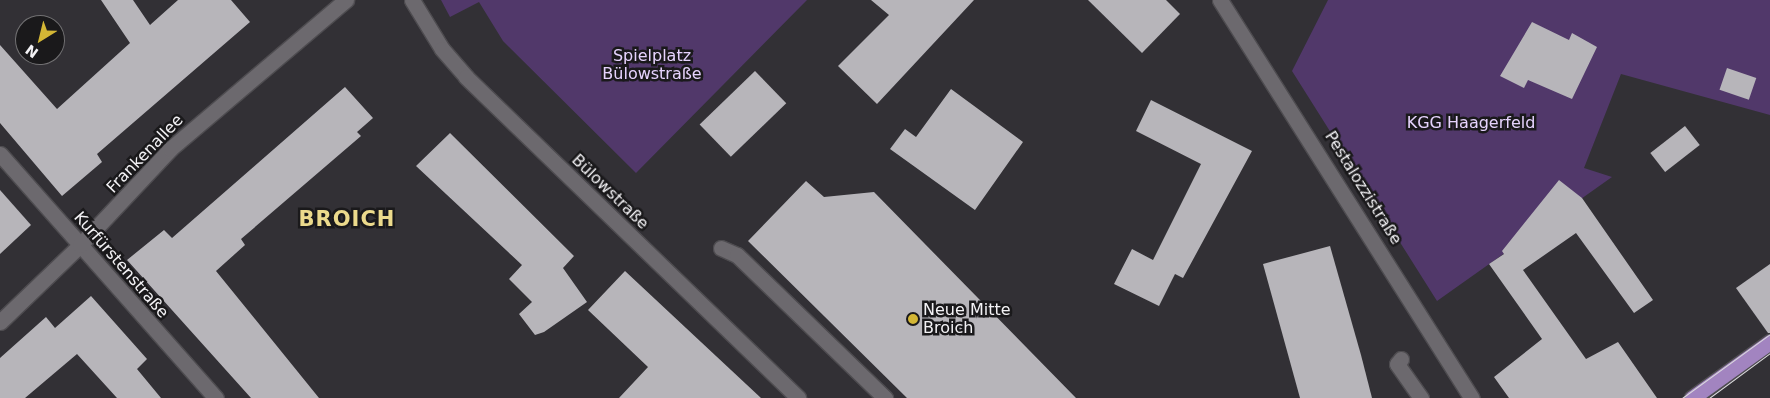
<!DOCTYPE html>
<meta charset="utf-8">
<style>
body{margin:0}
#map{position:relative;width:1770px;height:398px;overflow:hidden;background:#323035;font-family:"DejaVu Sans",sans-serif}
div>[style]{position:absolute}
.green>*{inset:0;background:#51386a}
.building>*{inset:0;background:#b7b5ba;transform-origin:0 0}
.roads{filter:drop-shadow(1px 0 #4e4c50) drop-shadow(-1px 0 #4e4c50) drop-shadow(0 1px #4e4c50) drop-shadow(0 -1px #4e4c50)}
.minor>*{height:15px;margin:-7.5px;padding:0 7.5px;transform-origin:7.5px;border-radius:7.5px;background:#6c696e}
.major>*{height:15px;margin:-7.5px;padding:0 7.5px;transform-origin:7.5px;border-radius:7.5px;background:#a284c0}
.tram>*{height:1px;margin:-0.5px;padding:0 0.5px;transform-origin:0.5px;border-radius:0.5px;background:#dad9dc}
.dots>*{width:14px;height:14px;translate:-50% -50%;box-sizing:border-box;border:2px solid #1a191b;border-radius:50%}
span{translate:-50% -50%;white-space:nowrap;text-align:center;line-height:1.15;-webkit-text-stroke:5px #1a191b;paint-order:stroke}
.park-label{font-size:16px;color:#e6d3fd}
.street-label{font-size:16px;color:#f3f2f5}
.poi-label{font-size:16px;color:#f3f2f5}
.left{translate:0 -50%;text-align:left}
.district-label{font-size:21px;color:#ecda8c;font-weight:700;letter-spacing:1px}
.north{position:absolute;left:15px;top:15px;width:50px;height:50px;box-sizing:border-box;background:#1a191b;border:1px solid #717072;border-radius:50%;rotate:216deg;font-size:14px;font-weight:700;line-height:20px;text-align:center;color:#f3f2f5}
.north::after{content:'';display:block;margin:auto;width:18px;height:22px;background:#d3b635;clip-path:polygon(50% 0,100% 100%,50% 72%,0 100%)}
</style>
<div id="map">
<div class="green">
<div style="clip-path:polygon(441px 0,807px 0,636px 173px,503px 41px,479px 2px,450px 17px)"></div>
<div style="clip-path:polygon(1328px 0,1770px 0,1770px 115px,1621px 74px,1584px 168px,1612px 177px,1437px 301px,1292px 71px)"></div>
</div>
<div class="building">
<div style="clip-path:polygon(101px 0,133px 0,150px 25px,178px 0,231px 0,250px 22px,97px 154px,102px 162px,62px 196px,0 123px,0 45px,57px 109px,130px 43px)"></div>
<div style="clip-path:polygon(871px 0,974px 0,877px 104px,838px 66px,889px 15px)"></div>
<div style="clip-path:polygon(1088px 0,1166px 0,1180px 14px,1142px 53px)"></div>
<div style="clip-path:polygon(1532px 22px,1569px 40px,1572px 33px,1597px 47px,1572px 99px,1528px 80px,1524px 88px,1500px 76px)"></div>
<div style="left:1727px;top:68px;width:31px;height:23px;rotate:19deg"></div>
<div style="left:755px;top:71px;width:45px;height:77px;rotate:46deg"></div>
<div style="clip-path:polygon(345px 87px,373px 118px,357px 132px,361px 136px,241px 239px,245px 245px,216px 271px,319px 398px,251px 398px,127px 260px,164px 230px,172px 238px)"></div>
<div style="clip-path:polygon(951px 89px,1023px 142px,975px 210px,890px 149px,905px 129px,916px 137px)"></div>
<div style="clip-path:polygon(1151px 100px,1252px 151px,1183px 278px,1175px 274px,1159px 306px,1114px 284px,1132px 249px,1153px 260px,1201px 164px,1136px 131px)"></div>
<div style="left:1685px;top:126px;width:24px;height:44px;rotate:52deg"></div>
<div style="clip-path:polygon(450px 133px,574px 256px,563px 268px,587px 302px,544px 332px,535px 335px,519px 314px,532px 302px,509px 279px,522px 265px,416px 166px)"></div>
<div style="clip-path:polygon(1559px 180px,1582px 198px,1653px 300px,1634px 313px,1576px 233px,1523px 270px,1586px 359px,1618px 342px,1657px 398px,1509px 398px,1494px 377px,1542px 339px,1489px 264px,1504px 254px,1502px 251px)"></div>
<div style="clip-path:polygon(806px 181px,824px 197px,874px 192px,1076px 398px,907px 398px,748px 241px)"></div>
<div style="clip-path:polygon(0 190px,31px 225px,0 254px)"></div>
<div style="clip-path:polygon(1330px 246px,1361px 355px,1372px 398px,1300px 398px,1263px 264px)"></div>
<div style="clip-path:polygon(1770px 264px,1770px 333px,1768px 333px,1736px 288px)"></div>
<div style="clip-path:polygon(625px 271px,686px 328px,761px 398px,619px 398px,648px 367px,588px 310px)"></div>
<div style="clip-path:polygon(91px 296px,147px 359px,137px 369px,161px 398px,117px 398px,77px 354px,25px 398px,0 398px,0 358px,46px 317px,55px 328px)"></div>
</div>
<div class="roads">
<div class="minor">
<div style="left:412px;top:0;width:57px;rotate:58.5deg"></div>
<div style="left:442px;top:49px;width:37px;rotate:49deg"></div>
<div style="left:466px;top:77px;width:462px;rotate:44deg"></div>
<div style="left:1220px;top:0;width:471px;rotate:57.7deg"></div>
<div style="left:0;top:154px;width:326px;rotate:48.5deg"></div>
<div style="left:721px;top:248px;width:17px;rotate:24deg"></div>
<div style="left:737px;top:255px;width:206px;rotate:44deg"></div>
<div style="left:0;top:322px;width:111px;rotate:-43.9deg"></div>
<div style="left:80px;top:245px;width:132px;rotate:-46.8deg"></div>
<div style="left:170px;top:149px;width:231px;rotate:-40.3deg"></div>
<div style="left:1401px;top:359px;width:6px;rotate:129deg"></div>
<div style="left:1397px;top:364px;width:42px;rotate:54.8deg"></div>
</div>
<div class="major">
<div style="left:1692px;top:398px;width:96px;rotate:-35.7deg"></div>
</div>
</div>
<div class="tram">
<div style="left:1682px;top:398px;width:109px;rotate:-36deg"></div>
<div style="left:1709px;top:398px;width:76px;rotate:-36.4deg"></div>
</div>
<div class="dots">
<div style="left:913px;top:319px;background:#d3b635"></div>
</div>
<div class="park-label">
<span style="left:652px;top:65px">Spielplatz<br>Bülowstraße</span>
<span style="left:1471px;top:123px">KGG Haagerfeld</span>
</div>
<div class="street-label">
<span style="left:145px;top:154px;rotate:-46deg">Frankenallee</span>
<span style="left:1363px;top:188px;rotate:58deg">Pestalozzistraße</span>
<span style="left:610px;top:192px;rotate:44deg">Bülowstraße</span>
<span style="left:121px;top:265px;rotate:49deg">Kurfürstenstraße</span>
</div>
<div class="poi-label">
<span class="left" style="left:923px;top:319px">Neue Mitte<br>Broich</span>
</div>
<div class="district-label">
<span style="left:347px;top:219px">BROICH</span>
</div>
<div class="north">N</div>
</div>
